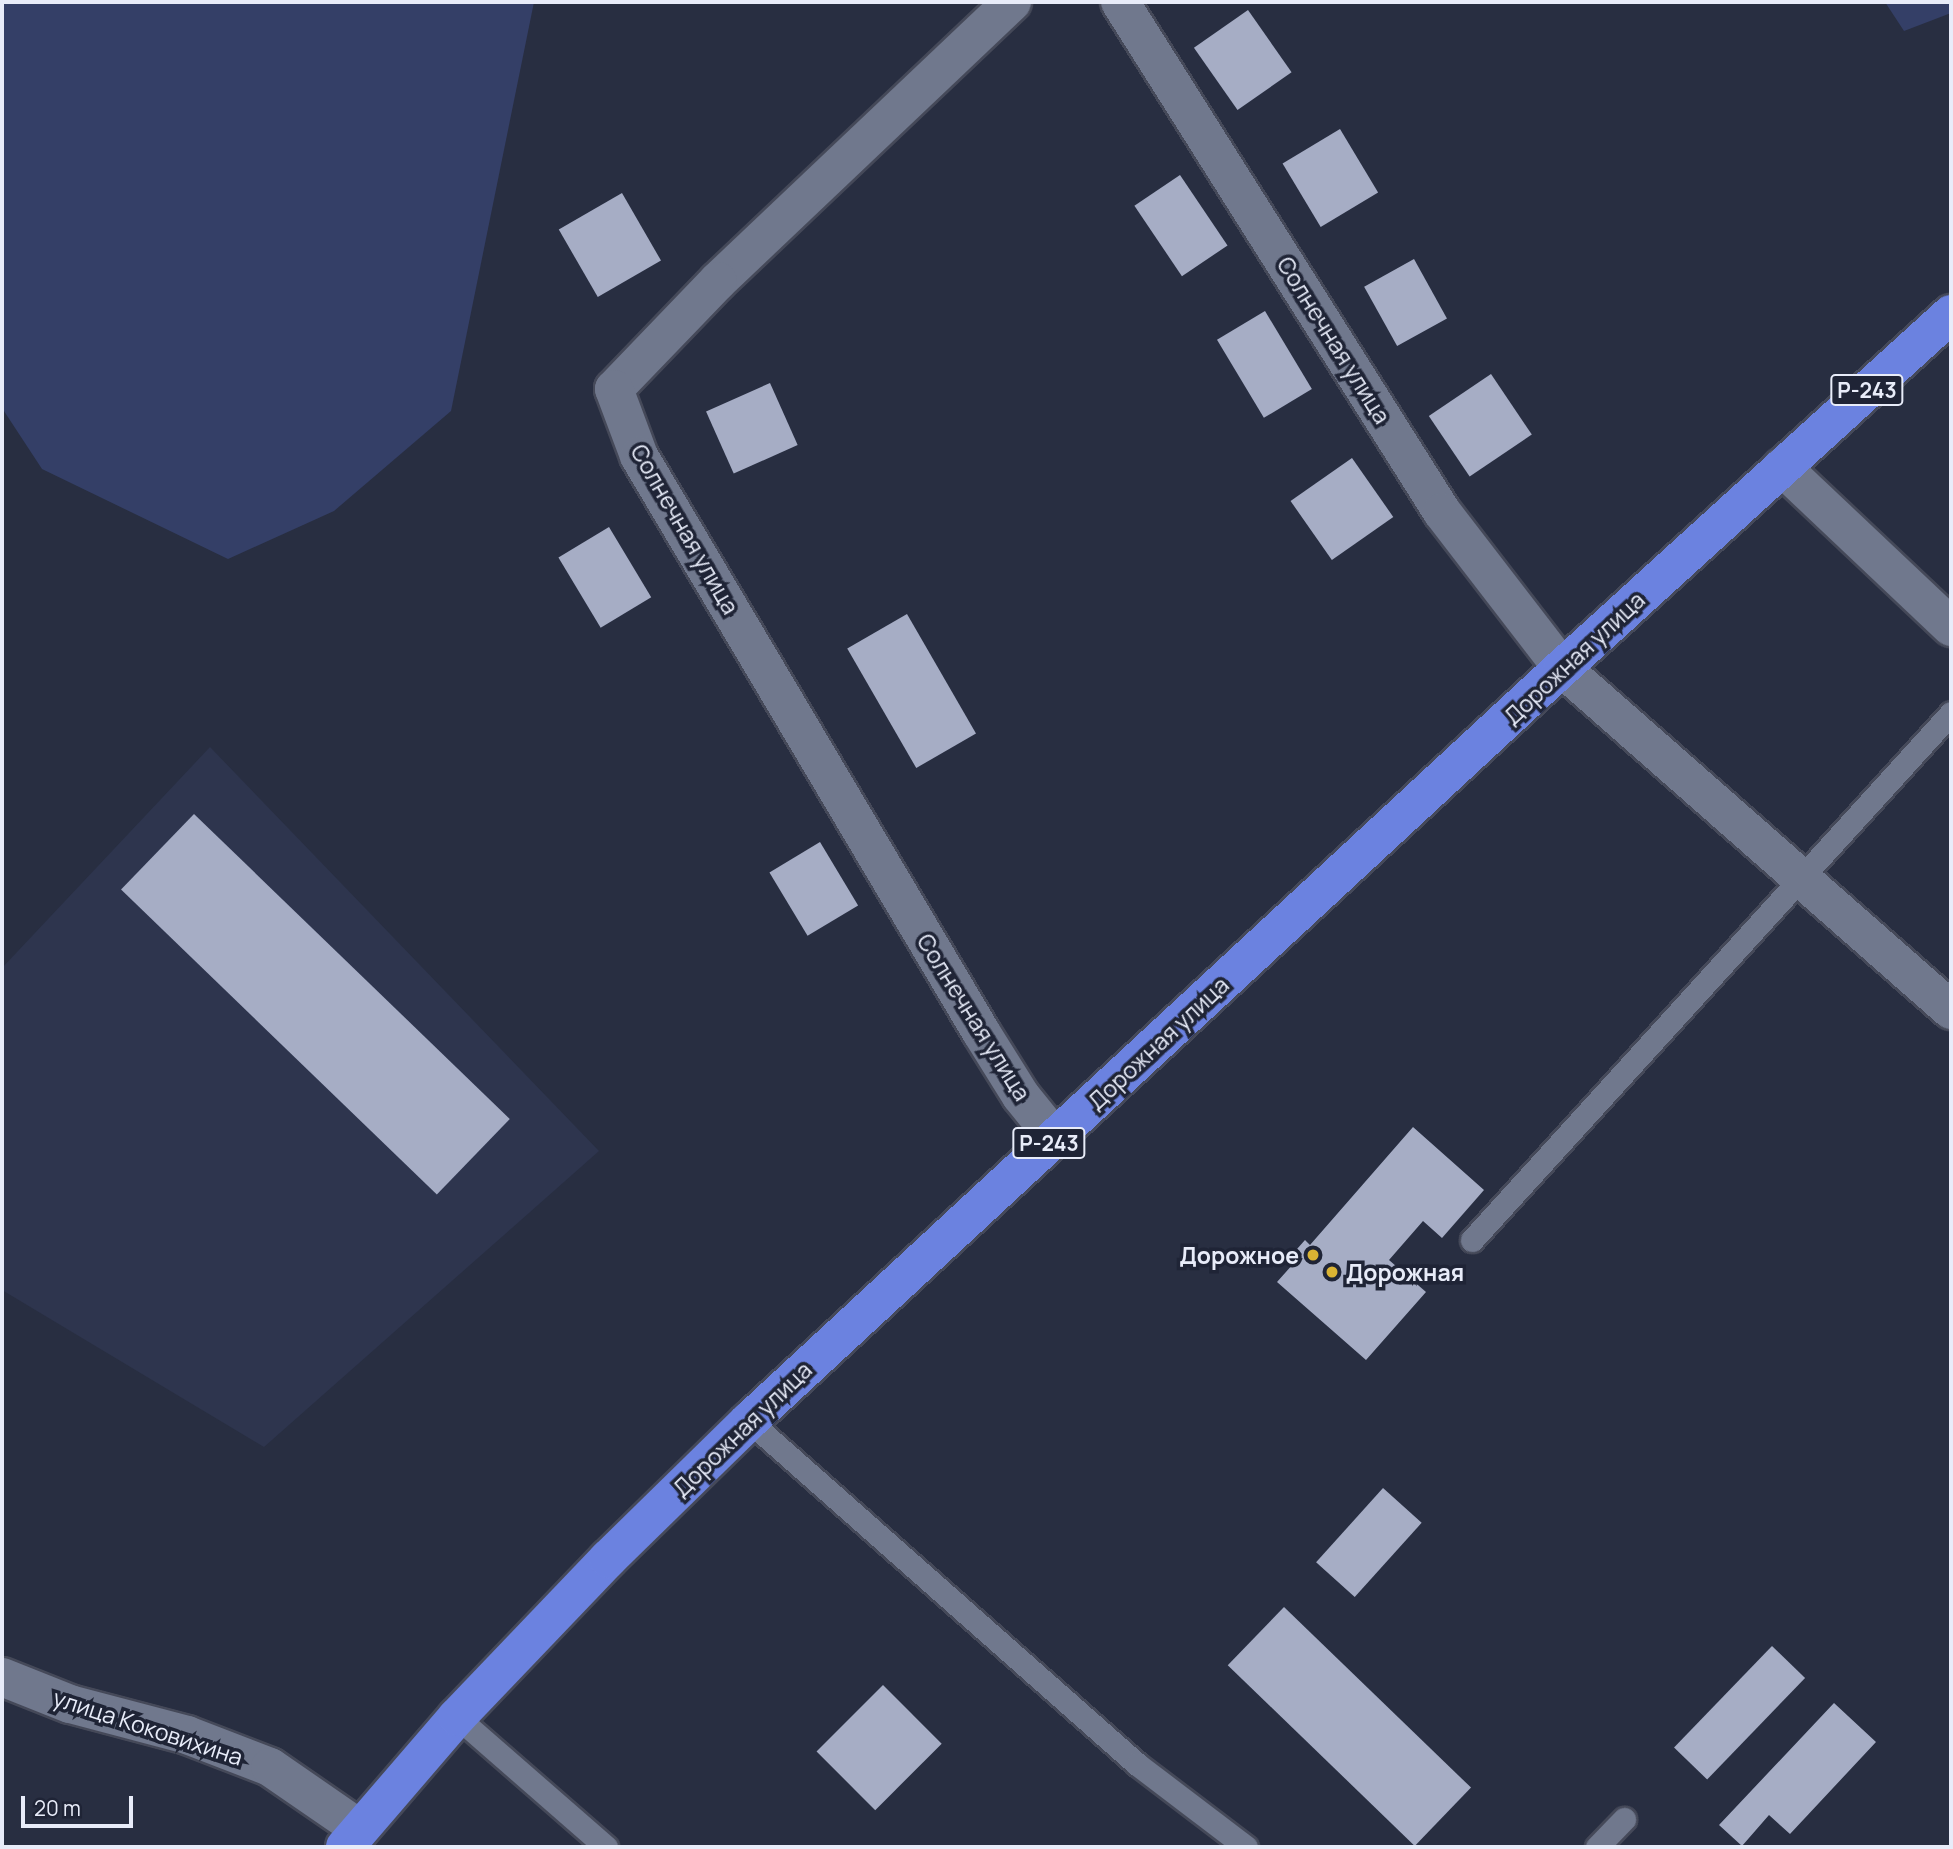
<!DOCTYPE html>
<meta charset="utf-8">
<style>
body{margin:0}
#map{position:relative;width:1953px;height:1849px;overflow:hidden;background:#282e41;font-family:Manrope,sans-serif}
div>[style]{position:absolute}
.built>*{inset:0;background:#2e354e}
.green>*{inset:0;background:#343f67}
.building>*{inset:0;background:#a6adc5;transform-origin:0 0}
.roads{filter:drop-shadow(2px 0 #454959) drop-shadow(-2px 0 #454959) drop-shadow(0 2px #454959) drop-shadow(0 -2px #454959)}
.service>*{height:23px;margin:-11.5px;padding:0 11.5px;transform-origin:11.5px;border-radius:11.5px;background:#70788d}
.minor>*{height:38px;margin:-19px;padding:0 19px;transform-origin:19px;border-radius:19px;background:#70788d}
.tertiary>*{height:38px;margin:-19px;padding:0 19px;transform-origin:19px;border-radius:19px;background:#70788d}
.trunk>*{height:38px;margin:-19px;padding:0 19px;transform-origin:19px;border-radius:19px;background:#6b82e0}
.dots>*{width:19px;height:19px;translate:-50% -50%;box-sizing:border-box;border:4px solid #1f2436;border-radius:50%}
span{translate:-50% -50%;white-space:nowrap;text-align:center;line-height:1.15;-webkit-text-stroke:7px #1f2436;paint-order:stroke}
.shield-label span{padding:2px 5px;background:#1f2436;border:2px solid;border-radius:5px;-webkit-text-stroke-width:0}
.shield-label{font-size:21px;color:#e8ecf9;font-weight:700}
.street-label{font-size:23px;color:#e8ecf9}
.poi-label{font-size:23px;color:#e8ecf9;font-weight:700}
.right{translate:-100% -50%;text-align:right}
.left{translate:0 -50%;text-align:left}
.frame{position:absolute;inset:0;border:4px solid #e8ecf9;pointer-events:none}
.scale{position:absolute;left:21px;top:1796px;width:112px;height:32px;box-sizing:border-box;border:4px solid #e8ecf9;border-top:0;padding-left:9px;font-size:21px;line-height:24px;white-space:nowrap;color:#e8ecf9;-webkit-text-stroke:5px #1f2436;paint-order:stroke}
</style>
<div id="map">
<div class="built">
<div style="clip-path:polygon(210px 747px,599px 1151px,264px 1447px,2px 1290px,2px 968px)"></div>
</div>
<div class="green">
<div style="clip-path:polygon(2px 2px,534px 2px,451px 411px,334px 511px,228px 559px,42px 469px,2px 408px)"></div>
<div style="clip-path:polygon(1885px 2px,1951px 2px,1951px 13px,1904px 31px)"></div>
</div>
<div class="building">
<div style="left:1248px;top:10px;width:76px;height:66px;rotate:55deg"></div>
<div style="left:1340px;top:129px;width:74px;height:67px;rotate:59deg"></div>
<div style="left:1180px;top:175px;width:85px;height:55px;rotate:56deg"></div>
<div style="left:622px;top:193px;width:78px;height:73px;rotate:60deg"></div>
<div style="left:1414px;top:259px;width:68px;height:57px;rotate:61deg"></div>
<div style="left:1265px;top:311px;width:91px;height:56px;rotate:59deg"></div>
<div style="left:1491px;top:374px;width:73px;height:75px;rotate:56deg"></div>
<div style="left:770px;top:383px;width:68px;height:70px;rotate:66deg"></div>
<div style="left:1352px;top:458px;width:72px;height:75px;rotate:55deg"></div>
<div style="left:609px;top:527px;width:82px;height:59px;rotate:59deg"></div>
<div style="left:907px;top:614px;width:138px;height:69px;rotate:60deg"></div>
<div style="left:194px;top:814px;width:439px;height:105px;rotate:44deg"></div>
<div style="left:820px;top:842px;width:74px;height:59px;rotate:59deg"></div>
<div style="clip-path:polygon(1413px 1127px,1484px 1190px,1442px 1238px,1423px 1221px,1389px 1260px,1426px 1292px,1366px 1360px,1277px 1282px,1302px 1254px,1297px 1249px,1305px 1240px,1310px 1245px)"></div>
<div style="left:1383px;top:1488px;width:52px;height:100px;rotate:42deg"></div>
<div style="left:1284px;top:1607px;width:260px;height:81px;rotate:44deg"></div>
<div style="left:1772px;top:1646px;width:46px;height:141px;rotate:44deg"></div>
<div style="left:883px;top:1685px;width:83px;height:94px;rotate:45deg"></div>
<div style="clip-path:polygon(1834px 1703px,1876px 1742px,1790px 1834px,1769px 1815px,1742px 1846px,1719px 1825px)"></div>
</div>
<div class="roads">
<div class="service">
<div style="left:1472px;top:1240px;width:712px;rotate:-47.73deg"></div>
<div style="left:749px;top:1421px;width:518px;rotate:41.48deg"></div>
<div style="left:1137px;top:1764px;width:137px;rotate:37.3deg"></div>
<div style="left:457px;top:1717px;width:198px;rotate:41.1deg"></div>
<div style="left:1597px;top:1847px;width:39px;rotate:-46deg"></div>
</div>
<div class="minor">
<div style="left:1012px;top:2px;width:405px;rotate:136.5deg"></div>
<div style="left:718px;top:281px;width:150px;rotate:133.9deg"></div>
<div style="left:614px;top:389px;width:72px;rotate:69.5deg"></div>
<div style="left:639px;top:456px;width:670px;rotate:59.3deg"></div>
<div style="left:981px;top:1032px;width:75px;rotate:58deg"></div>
<div style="left:1021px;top:1096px;width:54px;rotate:51deg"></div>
<div style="left:1120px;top:2px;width:603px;rotate:57.73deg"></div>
<div style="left:1442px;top:512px;width:197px;rotate:52.4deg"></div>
<div style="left:1562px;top:668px;width:518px;rotate:41.32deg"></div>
<div style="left:1782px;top:467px;width:233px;rotate:43.4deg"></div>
</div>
<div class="tertiary">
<div style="left:2px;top:1677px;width:73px;rotate:21.7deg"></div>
<div style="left:70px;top:1704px;width:121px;rotate:14.8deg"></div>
<div style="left:187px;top:1735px;width:89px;rotate:21.1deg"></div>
<div style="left:270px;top:1767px;width:109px;rotate:34.6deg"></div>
</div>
<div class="trunk">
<div style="left:345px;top:1847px;width:172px;rotate:-49.3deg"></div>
<div style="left:457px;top:1717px;width:219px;rotate:-46.3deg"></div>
<div style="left:608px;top:1559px;width:197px;rotate:-44.4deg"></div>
<div style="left:749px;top:1421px;width:1108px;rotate:-42.81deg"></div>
<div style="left:1562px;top:668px;width:526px;rotate:-42.3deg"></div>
</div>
</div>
<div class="dots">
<div style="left:1313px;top:1255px;background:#dab333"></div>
<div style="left:1332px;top:1272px;background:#dab333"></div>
</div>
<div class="shield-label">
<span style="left:1867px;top:390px">Р-243</span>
<span style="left:1049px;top:1143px">Р-243</span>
</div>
<div class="street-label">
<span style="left:1334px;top:340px;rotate:58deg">Солнечная улица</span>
<span style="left:685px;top:529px;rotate:60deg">Солнечная улица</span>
<span style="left:1574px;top:658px;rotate:-43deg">Дорожная улица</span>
<span style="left:974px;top:1017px;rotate:58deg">Солнечная улица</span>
<span style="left:1158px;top:1043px;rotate:-43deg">Дорожная улица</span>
<span style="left:742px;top:1429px;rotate:-44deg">Дорожная улица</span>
<span style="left:148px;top:1727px;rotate:18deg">улица Коковихина</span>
</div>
<div class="poi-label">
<span class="right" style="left:1299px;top:1255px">Дорожное</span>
<span class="left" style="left:1346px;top:1272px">Дорожная</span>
</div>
<div class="frame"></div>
<div class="scale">20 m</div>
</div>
